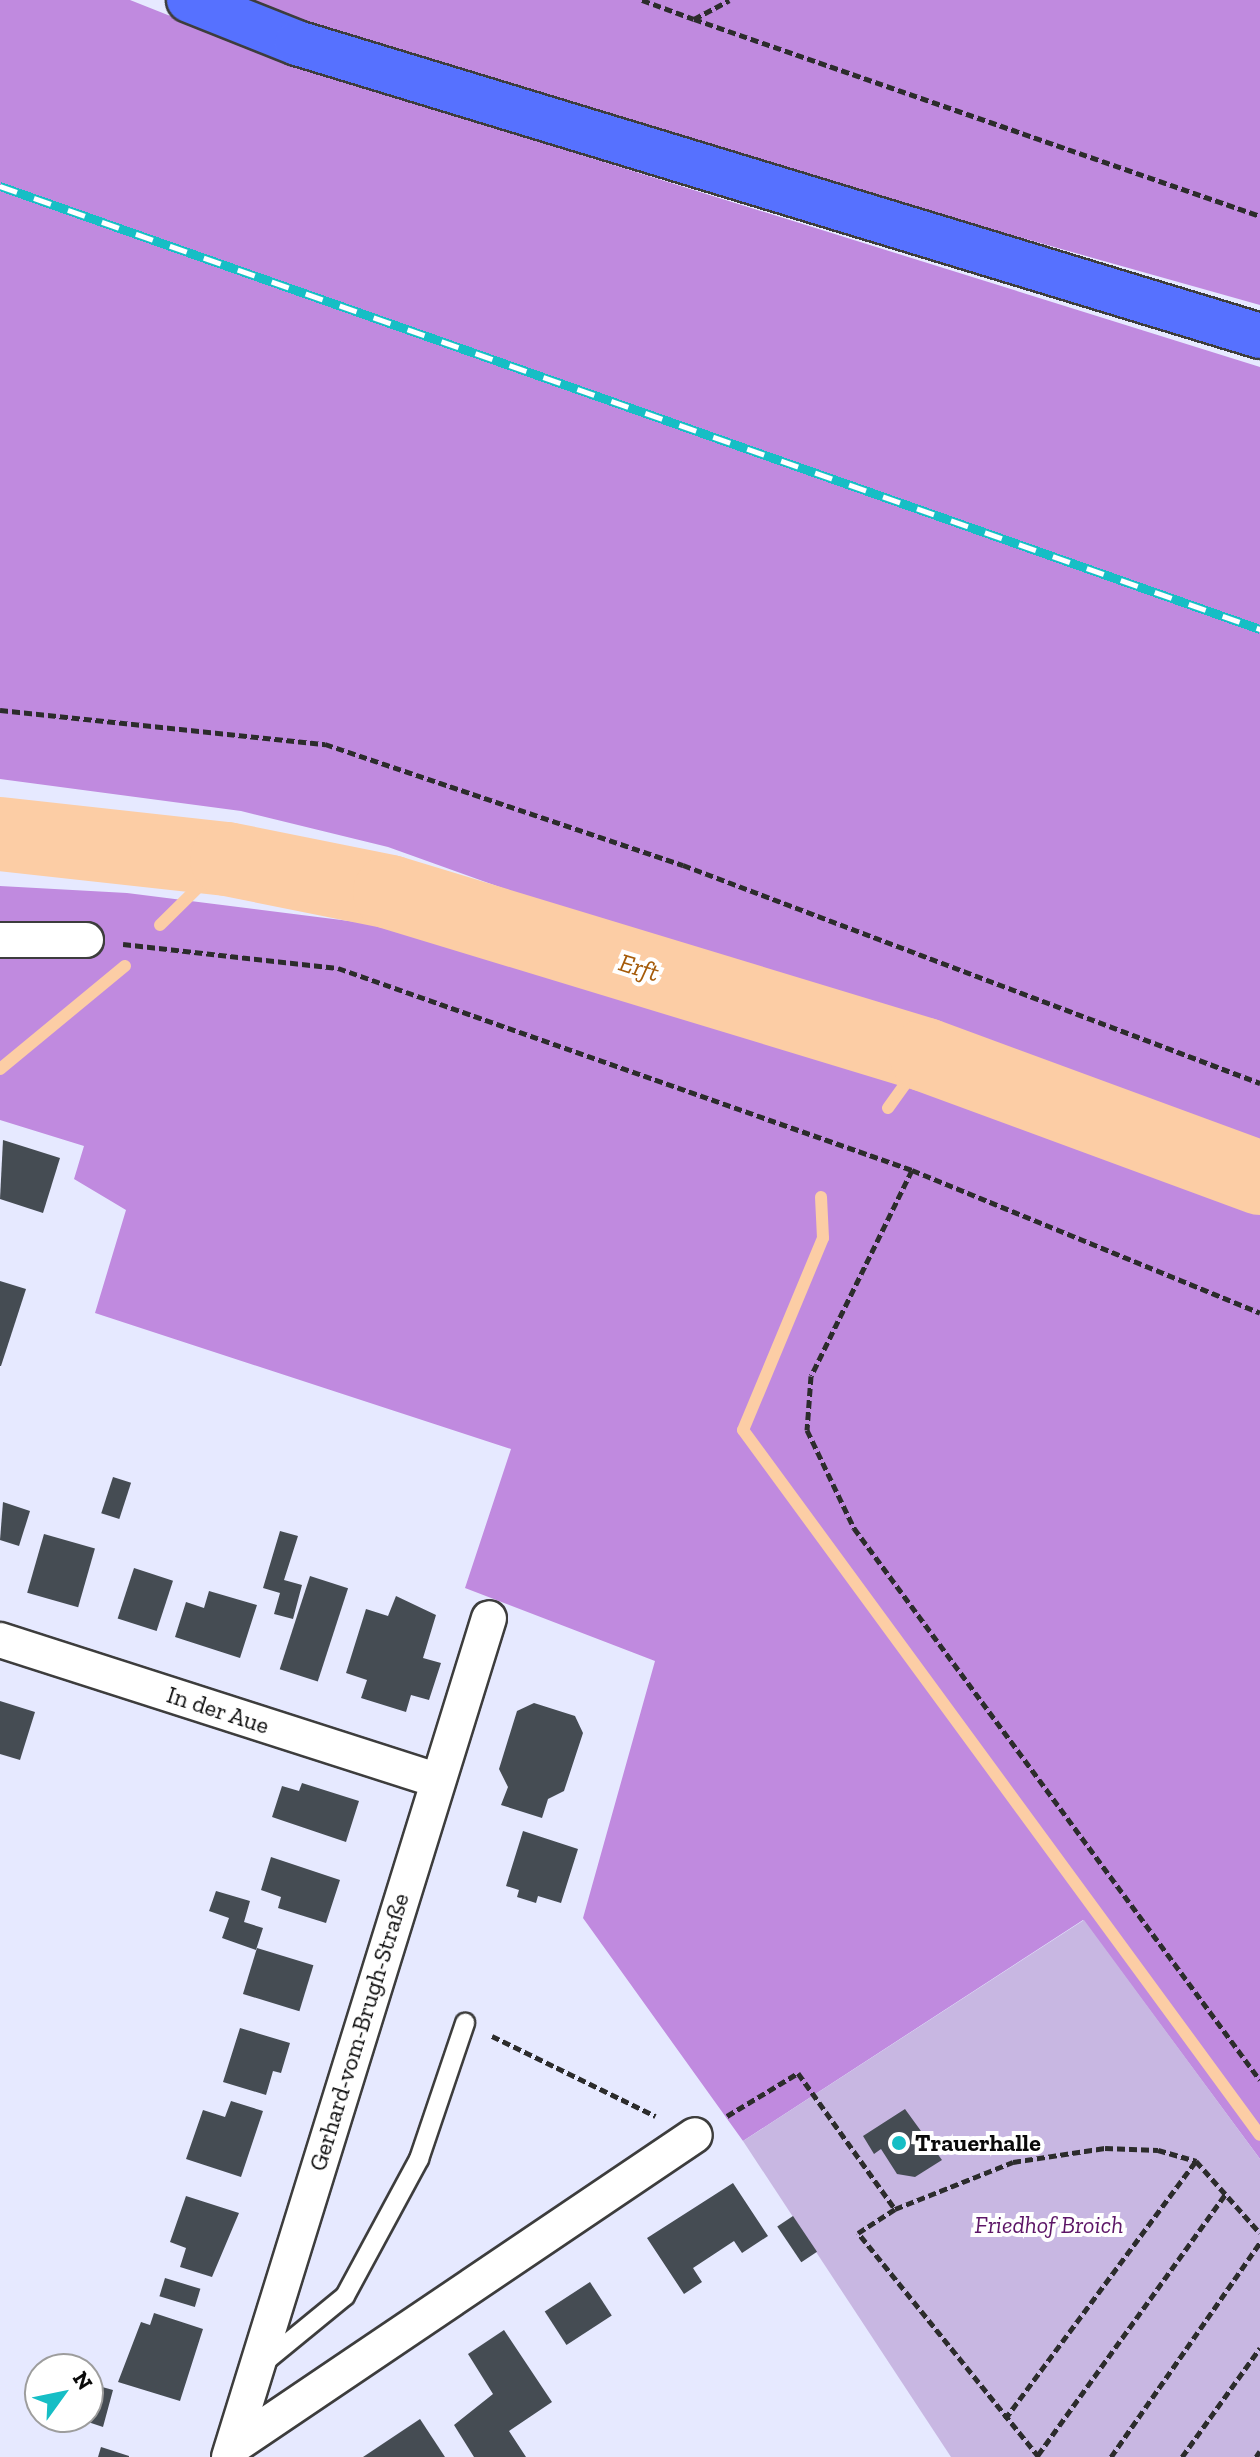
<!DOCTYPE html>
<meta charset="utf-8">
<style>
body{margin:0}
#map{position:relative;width:1260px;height:2457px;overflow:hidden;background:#e6e9ff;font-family:"Zilla Slab",serif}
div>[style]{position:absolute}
.forest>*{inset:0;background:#c08adf}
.cemetery>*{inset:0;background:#c8b7e2}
.stream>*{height:12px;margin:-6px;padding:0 6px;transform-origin:6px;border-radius:6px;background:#fccda5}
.river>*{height:74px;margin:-37px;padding:0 37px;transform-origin:37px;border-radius:37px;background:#fccda5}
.building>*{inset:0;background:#454c53;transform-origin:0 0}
.path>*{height:5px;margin-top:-2.5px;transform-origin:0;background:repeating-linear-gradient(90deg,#2c2c2c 0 8px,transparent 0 12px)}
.roads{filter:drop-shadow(2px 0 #3d3d3d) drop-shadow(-2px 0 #3d3d3d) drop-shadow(0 2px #3d3d3d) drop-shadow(0 -2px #3d3d3d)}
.service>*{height:18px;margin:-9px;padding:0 9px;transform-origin:9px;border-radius:9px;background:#fff}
.minor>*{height:34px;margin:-17px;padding:0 17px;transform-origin:17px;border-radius:17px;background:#fff}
.primary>*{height:44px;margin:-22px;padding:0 22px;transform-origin:22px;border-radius:22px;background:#5671ff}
.rail>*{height:9px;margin-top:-4.5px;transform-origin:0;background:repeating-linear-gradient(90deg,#fff 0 18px,#16bec5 0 36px);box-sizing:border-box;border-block:2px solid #16bec5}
.dots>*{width:22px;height:22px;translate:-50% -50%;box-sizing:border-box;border:4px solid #fff;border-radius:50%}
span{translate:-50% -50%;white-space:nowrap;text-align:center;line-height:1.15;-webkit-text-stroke:8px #fff;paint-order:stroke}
.street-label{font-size:24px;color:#0a0a0a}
.poi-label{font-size:24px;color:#0a0a0a;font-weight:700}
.left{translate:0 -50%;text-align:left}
.park-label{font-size:24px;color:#5c1566;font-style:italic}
.water-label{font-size:26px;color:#a55b09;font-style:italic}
.north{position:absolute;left:24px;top:2353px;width:80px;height:80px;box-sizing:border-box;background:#fff;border:2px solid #9d9d9d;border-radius:50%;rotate:57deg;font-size:22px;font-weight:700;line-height:32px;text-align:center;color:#0a0a0a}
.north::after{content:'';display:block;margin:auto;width:28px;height:36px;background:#16bec5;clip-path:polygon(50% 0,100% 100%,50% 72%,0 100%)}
</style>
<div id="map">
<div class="forest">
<div style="clip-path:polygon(0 0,130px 0,294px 65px,1260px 367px,1260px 1159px,388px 847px,241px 811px,0 779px)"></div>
<div style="clip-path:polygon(228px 0,1260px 0,1260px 305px,720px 153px)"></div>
<div style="clip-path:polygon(0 886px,127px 893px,381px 925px,954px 1077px,1260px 1194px,1260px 2159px,1083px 1920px,743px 2141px,583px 1918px,655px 1661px,465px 1588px,511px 1449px,95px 1313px,126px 1210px,74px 1179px,84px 1146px,0 1120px)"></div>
</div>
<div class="cemetery">
<div style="clip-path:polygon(1084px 1920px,1260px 2159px,1260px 2457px,951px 2457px,743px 2141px)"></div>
</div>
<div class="stream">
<div style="left:160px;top:925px;width:94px;rotate:-44.6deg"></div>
<div style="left:0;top:1069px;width:162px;rotate:-39.5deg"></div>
<div style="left:888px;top:1108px;width:65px;rotate:-54.4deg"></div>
<div style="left:821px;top:1197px;width:41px;rotate:87.2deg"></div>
<div style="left:823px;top:1238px;width:208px;rotate:112.6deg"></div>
<div style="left:743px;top:1430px;width:874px;rotate:53.75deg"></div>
</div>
<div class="river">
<div style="left:0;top:834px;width:228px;rotate:6.3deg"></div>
<div style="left:227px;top:859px;width:166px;rotate:11.4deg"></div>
<div style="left:390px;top:892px;width:560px;rotate:16.91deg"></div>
<div style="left:926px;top:1055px;width:356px;rotate:20.2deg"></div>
</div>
<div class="building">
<div style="clip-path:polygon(3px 1140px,60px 1158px,43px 1213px,0 1199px)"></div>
<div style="clip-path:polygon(0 1281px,26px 1289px,1px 1366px,0 1366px)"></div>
<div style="left:113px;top:1477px;width:19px;height:38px;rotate:18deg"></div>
<div style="clip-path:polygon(3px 1502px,30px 1511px,19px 1546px,0 1540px)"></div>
<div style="clip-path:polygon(280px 1531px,298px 1536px,284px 1580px,302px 1585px,293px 1619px,274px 1614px,280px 1593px,263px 1588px)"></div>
<div style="left:44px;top:1534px;width:53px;height:61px;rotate:16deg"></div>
<div style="left:134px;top:1568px;width:41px;height:53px;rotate:18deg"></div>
<div style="left:310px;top:1576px;width:40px;height:98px;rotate:18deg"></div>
<div style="clip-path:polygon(209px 1591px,257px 1605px,240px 1658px,175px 1637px,186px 1602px,204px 1608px)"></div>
<div style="clip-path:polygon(396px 1596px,436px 1615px,423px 1658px,441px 1663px,429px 1700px,411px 1695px,406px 1712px,361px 1698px,367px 1680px,346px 1673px,366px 1609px,388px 1616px)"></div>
<div style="clip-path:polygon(0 1701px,35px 1712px,20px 1760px,0 1754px)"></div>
<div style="clip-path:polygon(534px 1703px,575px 1716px,583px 1733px,564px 1791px,548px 1799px,542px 1818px,501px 1805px,508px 1787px,499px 1769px,517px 1711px)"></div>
<div style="clip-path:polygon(302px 1783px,359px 1801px,346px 1842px,272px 1817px,282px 1786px,299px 1791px)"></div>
<div style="clip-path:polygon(523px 1831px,578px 1849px,561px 1903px,538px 1896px,536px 1903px,517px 1897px,519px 1890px,506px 1886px)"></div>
<div style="clip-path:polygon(271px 1857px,340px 1880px,326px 1923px,278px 1908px,281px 1897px,261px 1890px)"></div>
<div style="clip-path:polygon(216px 1891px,250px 1901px,244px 1922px,263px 1928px,256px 1950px,222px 1938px,229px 1918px,209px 1911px)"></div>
<div style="left:257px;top:1948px;width:59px;height:48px;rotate:17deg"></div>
<div style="clip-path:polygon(240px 2028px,290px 2043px,281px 2073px,273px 2071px,266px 2095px,223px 2082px)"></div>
<div style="clip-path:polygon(231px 2101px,263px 2111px,241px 2177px,186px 2159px,203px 2110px,225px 2117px)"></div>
<div style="clip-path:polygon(905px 2109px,942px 2160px,915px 2177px,897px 2174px,881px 2149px,874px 2154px,863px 2136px)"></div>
<div style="clip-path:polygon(733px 2183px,768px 2236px,742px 2253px,734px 2241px,693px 2268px,702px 2282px,684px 2294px,647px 2238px)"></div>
<div style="clip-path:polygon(186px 2196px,239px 2213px,212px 2277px,180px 2267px,186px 2248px,170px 2242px)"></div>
<div style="left:793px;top:2216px;width:43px;height:19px;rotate:56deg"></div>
<div style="left:165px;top:2278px;width:37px;height:19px;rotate:17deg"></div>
<div style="left:590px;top:2282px;width:40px;height:54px;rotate:57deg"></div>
<div style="clip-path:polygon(154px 2313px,203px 2329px,180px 2401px,118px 2382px,141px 2322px,150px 2325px)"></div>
<div style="clip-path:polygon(504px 2330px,552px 2402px,509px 2431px,526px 2457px,474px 2457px,454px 2425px,493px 2394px,468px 2354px)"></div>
<div style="clip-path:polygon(88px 2383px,113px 2390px,103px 2427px,76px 2418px,88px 2417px)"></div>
<div style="clip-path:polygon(420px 2419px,445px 2457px,363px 2457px)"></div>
<div style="clip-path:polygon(101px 2447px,129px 2456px,129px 2457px,98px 2457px)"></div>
</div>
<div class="path">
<div style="left:642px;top:0;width:55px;rotate:20.1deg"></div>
<div style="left:694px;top:19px;width:40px;rotate:-28deg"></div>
<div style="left:694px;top:19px;width:599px;rotate:19.19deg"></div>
<div style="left:0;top:710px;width:327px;rotate:6deg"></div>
<div style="left:325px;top:744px;width:378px;rotate:18.7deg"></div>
<div style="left:683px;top:865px;width:617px;rotate:20.7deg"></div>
<div style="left:123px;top:944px;width:216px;rotate:6.4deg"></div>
<div style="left:338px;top:968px;width:609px;rotate:19.39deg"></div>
<div style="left:912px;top:1170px;width:376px;rotate:22.3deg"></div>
<div style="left:912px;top:1170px;width:229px;rotate:116.1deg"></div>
<div style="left:811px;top:1376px;width:54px;rotate:94.2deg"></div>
<div style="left:807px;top:1430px;width:109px;rotate:64.4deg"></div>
<div style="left:854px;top:1528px;width:685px;rotate:53.67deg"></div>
<div style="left:492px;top:2036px;width:182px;rotate:26.1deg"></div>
<div style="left:727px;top:2116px;width:83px;rotate:-31.2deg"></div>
<div style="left:798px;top:2073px;width:167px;rotate:54.5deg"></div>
<div style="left:1005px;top:2419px;width:321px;rotate:-53.5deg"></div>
<div style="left:1038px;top:2455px;width:322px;rotate:-54.3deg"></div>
<div style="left:1039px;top:2457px;width:288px;rotate:-128.9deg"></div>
<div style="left:858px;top:2233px;width:44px;rotate:-33deg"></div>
<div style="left:895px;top:2209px;width:127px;rotate:-21.7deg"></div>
<div style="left:1013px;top:2162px;width:93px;rotate:-8.7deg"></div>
<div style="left:1105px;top:2148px;width:53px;rotate:2.2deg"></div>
<div style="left:1158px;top:2150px;width:40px;rotate:16deg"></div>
<div style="left:1196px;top:2161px;width:96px;rotate:48.4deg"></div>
<div style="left:1111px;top:2457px;width:261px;rotate:-55.2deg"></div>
<div style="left:1182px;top:2457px;width:134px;rotate:-54.4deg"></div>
<div style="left:1256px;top:2457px;width:7px;rotate:-56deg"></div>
</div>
<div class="roads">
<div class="service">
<div style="left:262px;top:2364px;width:107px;rotate:-39.3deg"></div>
<div style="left:345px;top:2296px;width:156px;rotate:-61.6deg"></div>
<div style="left:419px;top:2159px;width:144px;rotate:-71.3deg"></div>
</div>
<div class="minor">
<div style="left:0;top:940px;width:86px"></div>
<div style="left:0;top:1640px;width:457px;rotate:17.8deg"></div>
<div style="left:233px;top:2447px;width:557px;rotate:-34.03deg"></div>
<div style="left:229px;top:2457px;width:878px;rotate:-72.78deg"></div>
</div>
<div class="primary">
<div style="left:189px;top:0;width:116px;rotate:21.7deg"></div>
<div style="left:297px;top:43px;width:1007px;rotate:16.92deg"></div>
</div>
</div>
<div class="rail">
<div style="left:0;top:186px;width:1336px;rotate:19.37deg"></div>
</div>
<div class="dots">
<div style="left:899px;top:2143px;background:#16bec5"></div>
</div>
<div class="street-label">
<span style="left:218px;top:1710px;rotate:18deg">In der Aue</span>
<span style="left:359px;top:2032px;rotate:-73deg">Gerhard-vom-Brugh-Straße</span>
</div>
<div class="poi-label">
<span class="left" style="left:915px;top:2143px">Trauerhalle</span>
</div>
<div class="park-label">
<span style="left:1049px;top:2225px">Friedhof Broich</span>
</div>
<div class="water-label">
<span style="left:639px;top:968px;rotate:17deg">Erft</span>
</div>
<div class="north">N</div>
</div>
